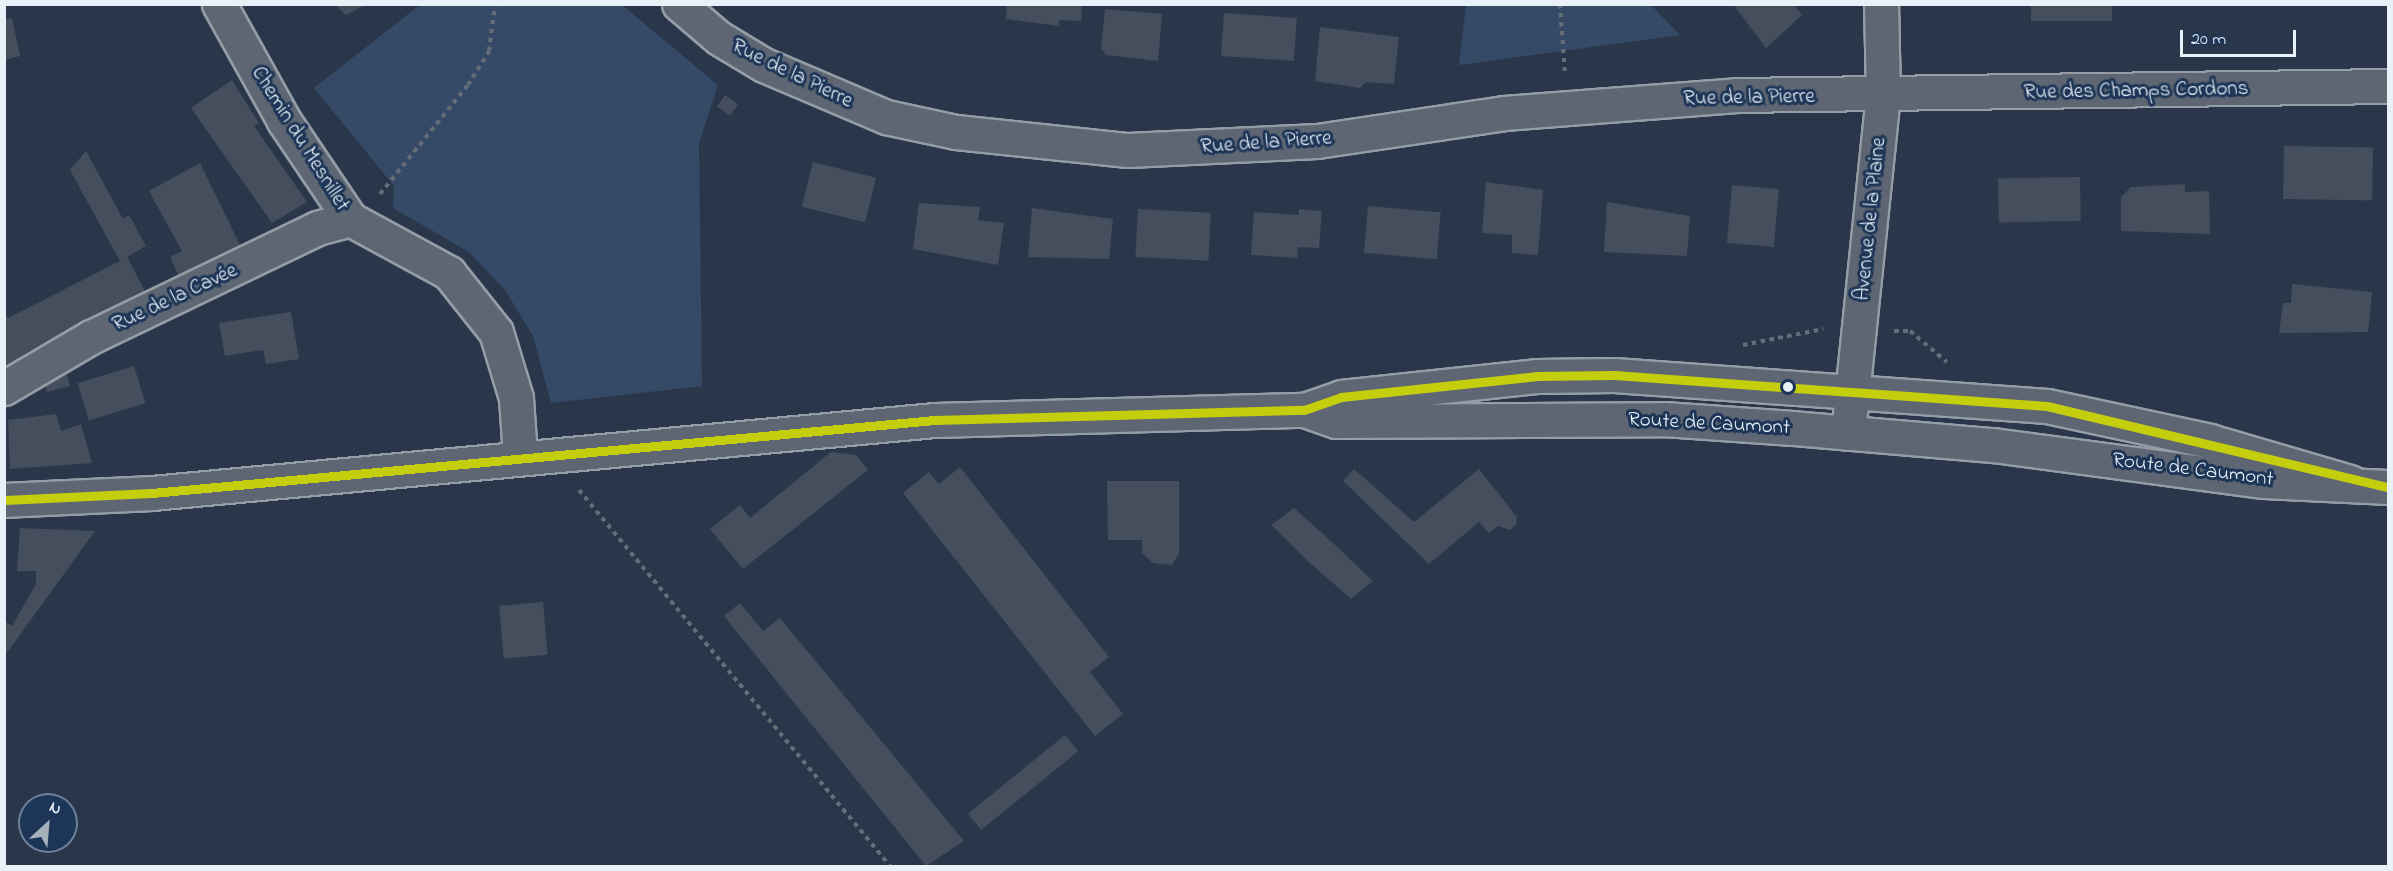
<!DOCTYPE html>
<meta charset="utf-8">
<style>
body{margin:0}
#map{position:relative;width:2393px;height:871px;overflow:hidden;background:#2a374a;font-family:"Indie Flower",sans-serif}
div>[style]{position:absolute}
.green>*{inset:0;background:#354a67}
.building>*{inset:0;background:#444e5c;transform-origin:0 0}
.path>*{height:4px;margin-top:-2px;transform-origin:0;background:repeating-linear-gradient(90deg,#656d78 0 4.5px,transparent 0 9px)}
.roads{filter:drop-shadow(2px 0 #959da7) drop-shadow(-2px 0 #959da7) drop-shadow(0 2px #959da7) drop-shadow(0 -2px #959da7)}
.minor>*{height:33px;margin:-16.5px;padding:0 16.5px;transform-origin:16.5px;border-radius:16.5px;background:#5d6672}
.primary>*{height:33px;margin:-16.5px;padding:0 16.5px;transform-origin:16.5px;border-radius:16.5px;background:#5d6672}
.bus-1>*{height:9px;margin:-4.5px;padding:0 4.5px;transform-origin:4.5px;border-radius:4.5px;background:#c4ce0d}
.dots>*{width:16px;height:16px;translate:-50% -50%;box-sizing:border-box;border:3px solid #1d3557;border-radius:50%}
span{translate:-50% -50%;white-space:nowrap;text-align:center;line-height:1.15;-webkit-text-stroke:6px #1d3557;paint-order:stroke}
.street-label{font-size:21px;color:#e8f1f8}
.frame{position:absolute;inset:0;border:6px solid #e8f1f8;pointer-events:none}
.north{position:absolute;left:18px;top:793px;width:60px;height:60px;box-sizing:border-box;background:#1d3557;border:2px solid #6e8097;border-radius:50%;rotate:26deg;font-size:16px;font-weight:700;line-height:24px;text-align:center;color:#e8f1f8}
.north::after{content:'';display:block;margin:auto;width:21px;height:27px;background:#a6b0bb;clip-path:polygon(50% 0,100% 100%,50% 72%,0 100%)}
.scale{position:absolute;left:2180px;top:30px;width:116px;height:27px;box-sizing:border-box;border:3px solid #e8f1f8;border-top:0;padding-left:8px;font-size:18px;line-height:21px;white-space:nowrap;color:#e8f1f8;-webkit-text-stroke:4px #1d3557;paint-order:stroke}
</style>
<div id="map">
<div class="green">
<div style="clip-path:polygon(421px 4px,622px 5px,718px 85px,699px 143px,702px 386px,551px 403px,533px 336px,505px 290px,469px 252px,393px 208px,394px 186px,314px 88px)"></div>
<div style="clip-path:polygon(1466px 5px,1651px 5px,1680px 35px,1459px 65px)"></div>
</div>
<div class="building">
<div style="clip-path:polygon(335px 4px,367px 4px,346px 15px)"></div>
<div style="clip-path:polygon(1733px 4px,1793px 4px,1802px 15px,1766px 48px)"></div>
<div style="left:2031px;top:4px;width:81px;height:17px"></div>
<div style="clip-path:polygon(1007px 5px,1082px 5px,1081px 21px,1059px 20px,1059px 26px,1006px 19px)"></div>
<div style="clip-path:polygon(1105px 9px,1162px 14px,1158px 61px,1106px 55px,1101px 48px)"></div>
<div style="left:1224px;top:13px;width:73px;height:43px;rotate:4deg"></div>
<div style="clip-path:polygon(12px 18px,20px 56px,5px 60px,5px 19px)"></div>
<div style="clip-path:polygon(1320px 27px,1399px 37px,1394px 84px,1366px 82px,1360px 88px,1315px 81px)"></div>
<div style="clip-path:polygon(232px 80px,259px 123px,254px 126px,307px 202px,272px 223px,191px 108px)"></div>
<div style="left:725px;top:95px;width:16px;height:14px;rotate:35deg"></div>
<div style="left:2284px;top:146px;width:89px;height:53px;rotate:1deg"></div>
<div style="clip-path:polygon(86px 151px,123px 219px,129px 215px,146px 246px,127px 257px,147px 295px,33px 349px,4px 368px,4px 314px,8px 318px,120px 261px,70px 170px)"></div>
<div style="left:813px;top:162px;width:65px;height:46px;rotate:14deg"></div>
<div style="clip-path:polygon(200px 163px,241px 247px,180px 279px,170px 257px,182px 251px,149px 191px)"></div>
<div style="left:2080px;top:177px;width:44px;height:82px;rotate:89deg"></div>
<div style="clip-path:polygon(1486px 182px,1543px 190px,1538px 255px,1512px 253px,1512px 235px,1482px 233px)"></div>
<div style="clip-path:polygon(2185px 184px,2185px 192px,2209px 191px,2210px 234px,2121px 231px,2121px 197px,2131px 187px)"></div>
<div style="left:1732px;top:185px;width:47px;height:58px;rotate:5deg"></div>
<div style="clip-path:polygon(1607px 202px,1690px 216px,1687px 256px,1604px 252px)"></div>
<div style="clip-path:polygon(919px 203px,980px 207px,978px 220px,1004px 223px,998px 265px,913px 249px)"></div>
<div style="left:1368px;top:206px;width:73px;height:47px;rotate:5deg"></div>
<div style="clip-path:polygon(1032px 208px,1113px 219px,1109px 259px,1028px 257px)"></div>
<div style="left:1138px;top:209px;width:73px;height:48px;rotate:3deg"></div>
<div style="clip-path:polygon(1299px 209px,1322px 211px,1319px 248px,1298px 247px,1297px 258px,1251px 255px,1254px 212px,1299px 215px)"></div>
<div style="clip-path:polygon(2292px 284px,2372px 292px,2368px 332px,2279px 333px,2283px 303px,2291px 303px)"></div>
<div style="clip-path:polygon(291px 312px,299px 359px,266px 364px,263px 350px,225px 356px,219px 323px)"></div>
<div style="clip-path:polygon(63px 359px,70px 386px,47px 392px,41px 369px)"></div>
<div style="left:134px;top:366px;width:39px;height:59px;rotate:73deg"></div>
<div style="clip-path:polygon(56px 414px,61px 431px,81px 424px,92px 463px,10px 469px,8px 420px)"></div>
<div style="clip-path:polygon(831px 452px,856px 455px,868px 470px,743px 569px,710px 529px,740px 505px,750px 518px)"></div>
<div style="clip-path:polygon(960px 467px,1109px 657px,1090px 672px,1123px 714px,1095px 736px,903px 493px,929px 472px,939px 484px)"></div>
<div style="clip-path:polygon(1354px 469px,1414px 522px,1479px 469px,1517px 517px,1516px 525px,1510px 530px,1498px 526px,1489px 533px,1479px 522px,1429px 564px,1343px 481px)"></div>
<div style="clip-path:polygon(1107px 481px,1179px 481px,1179px 554px,1172px 565px,1153px 563px,1142px 553px,1142px 540px,1108px 540px)"></div>
<div style="clip-path:polygon(1294px 508px,1333px 543px,1373px 581px,1351px 599px,1309px 562px,1271px 525px)"></div>
<div style="clip-path:polygon(20px 528px,95px 531px,4px 657px,4px 621px,12px 626px,36px 584px,36px 571px,17px 571px)"></div>
<div style="left:543px;top:602px;width:53px;height:44px;rotate:85deg"></div>
<div style="clip-path:polygon(740px 603px,763px 631px,780px 618px,964px 841px,926px 866px,724px 616px)"></div>
<div style="left:1065px;top:735px;width:21px;height:125px;rotate:51deg"></div>
</div>
<div class="path">
<div style="left:1560px;top:4px;width:69px;rotate:85.9deg"></div>
<div style="left:380px;top:194px;width:140px;rotate:-51.1deg"></div>
<div style="left:468px;top:85px;width:40px;rotate:-58deg"></div>
<div style="left:489px;top:51px;width:47px;rotate:-82.7deg"></div>
<div style="left:1894px;top:331px;width:16px"></div>
<div style="left:1910px;top:331px;width:48px;rotate:40deg"></div>
<div style="left:1743px;top:345px;width:82px;rotate:-11.3deg"></div>
<div style="left:579px;top:490px;width:488px;rotate:50.4deg"></div>
</div>
<div class="roads">
<div class="minor">
<div style="left:219px;top:4px;width:134px;rotate:60.9deg"></div>
<div style="left:284px;top:121px;width:118px;rotate:56deg"></div>
<div style="left:350px;top:219px;width:113px;rotate:28.6deg"></div>
<div style="left:449px;top:273px;width:75px;rotate:51.5deg"></div>
<div style="left:496px;top:332px;width:69px;rotate:73.1deg"></div>
<div style="left:516px;top:398px;width:58px;rotate:86.1deg"></div>
<div style="left:679px;top:4px;width:52px;rotate:40.4deg"></div>
<div style="left:719px;top:38px;width:52px;rotate:31deg"></div>
<div style="left:764px;top:65px;width:133px;rotate:23.1deg"></div>
<div style="left:886px;top:117px;width:72px;rotate:12.1deg"></div>
<div style="left:956px;top:132px;width:173px;rotate:6deg"></div>
<div style="left:1128px;top:150px;width:189px;rotate:-2.7deg"></div>
<div style="left:1317px;top:141px;width:189px;rotate:-8.5deg"></div>
<div style="left:1504px;top:113px;width:233px;rotate:-4.4deg"></div>
<div style="left:1736px;top:95px;width:652px;rotate:-0.79deg"></div>
<div style="left:4px;top:388px;width:101px;rotate:-30.4deg"></div>
<div style="left:91px;top:337px;width:251px;rotate:-25.7deg"></div>
<div style="left:317px;top:228px;width:34px;rotate:-15deg"></div>
<div style="left:1848px;top:433px;width:338px;rotate:-84.1deg"></div>
<div style="left:1883px;top:97px;width:93px;rotate:-91.2deg"></div>
</div>
<div class="primary">
<div style="left:1304px;top:410px;width:34px;rotate:19deg"></div>
<div style="left:1336px;top:421px;width:328px;rotate:-0.3deg"></div>
<div style="left:1664px;top:419px;width:129px;rotate:4deg"></div>
<div style="left:1793px;top:428px;width:201px;rotate:4.9deg"></div>
<div style="left:1993px;top:445px;width:273px;rotate:7.6deg"></div>
<div style="left:2264px;top:481px;width:124px;rotate:2.8deg"></div>
<div style="left:4px;top:500px;width:148px;rotate:-2.7deg"></div>
<div style="left:152px;top:493px;width:786px;rotate:-5.33deg"></div>
<div style="left:935px;top:420px;width:369px;rotate:-1.6deg"></div>
<div style="left:1304px;top:410px;width:39px;rotate:-19deg"></div>
<div style="left:1341px;top:397px;width:196px;rotate:-6.1deg"></div>
<div style="left:1536px;top:376px;width:78px;rotate:-0.7deg"></div>
<div style="left:1614px;top:375px;width:434px;rotate:4.1deg"></div>
<div style="left:2047px;top:406px;width:167px;rotate:12.1deg"></div>
<div style="left:2210px;top:441px;width:146px;rotate:16.3deg"></div>
</div>
</div>
<div class="bus-1">
<div style="left:4px;top:500px;width:148px;rotate:-2.7deg"></div>
<div style="left:152px;top:493px;width:786px;rotate:-5.33deg"></div>
<div style="left:935px;top:420px;width:369px;rotate:-1.6deg"></div>
<div style="left:1304px;top:410px;width:39px;rotate:-19deg"></div>
<div style="left:1341px;top:397px;width:196px;rotate:-6.1deg"></div>
<div style="left:1536px;top:376px;width:78px;rotate:-0.7deg"></div>
<div style="left:1614px;top:375px;width:434px;rotate:4.1deg"></div>
<div style="left:2047px;top:406px;width:350px;rotate:13.4deg"></div>
</div>
<div class="dots">
<div style="left:1788px;top:387px;background:#e8f1f8"></div>
</div>
<div class="street-label">
<span style="left:792px;top:74px;rotate:26deg">Rue de la Pierre</span>
<span style="left:2136px;top:91px;rotate:-1deg">Rue des Champs Cordons</span>
<span style="left:1749px;top:98px;rotate:-1deg">Rue de la Pierre</span>
<span style="left:300px;top:139px;rotate:58deg">Chemin du Mesnillet</span>
<span style="left:1266px;top:143px;rotate:-4deg">Rue de la Pierre</span>
<span style="left:1871px;top:219px;rotate:-84deg">Avenue de la Plaine</span>
<span style="left:175px;top:298px;rotate:-25deg">Rue de la Cavée</span>
<span style="left:1709px;top:424px;rotate:3deg">Route de Caumont</span>
<span style="left:2193px;top:470px;rotate:7deg">Route de Caumont</span>
</div>
<div class="frame"></div>
<div class="north">N</div>
<div class="scale">20 m</div>
</div>
